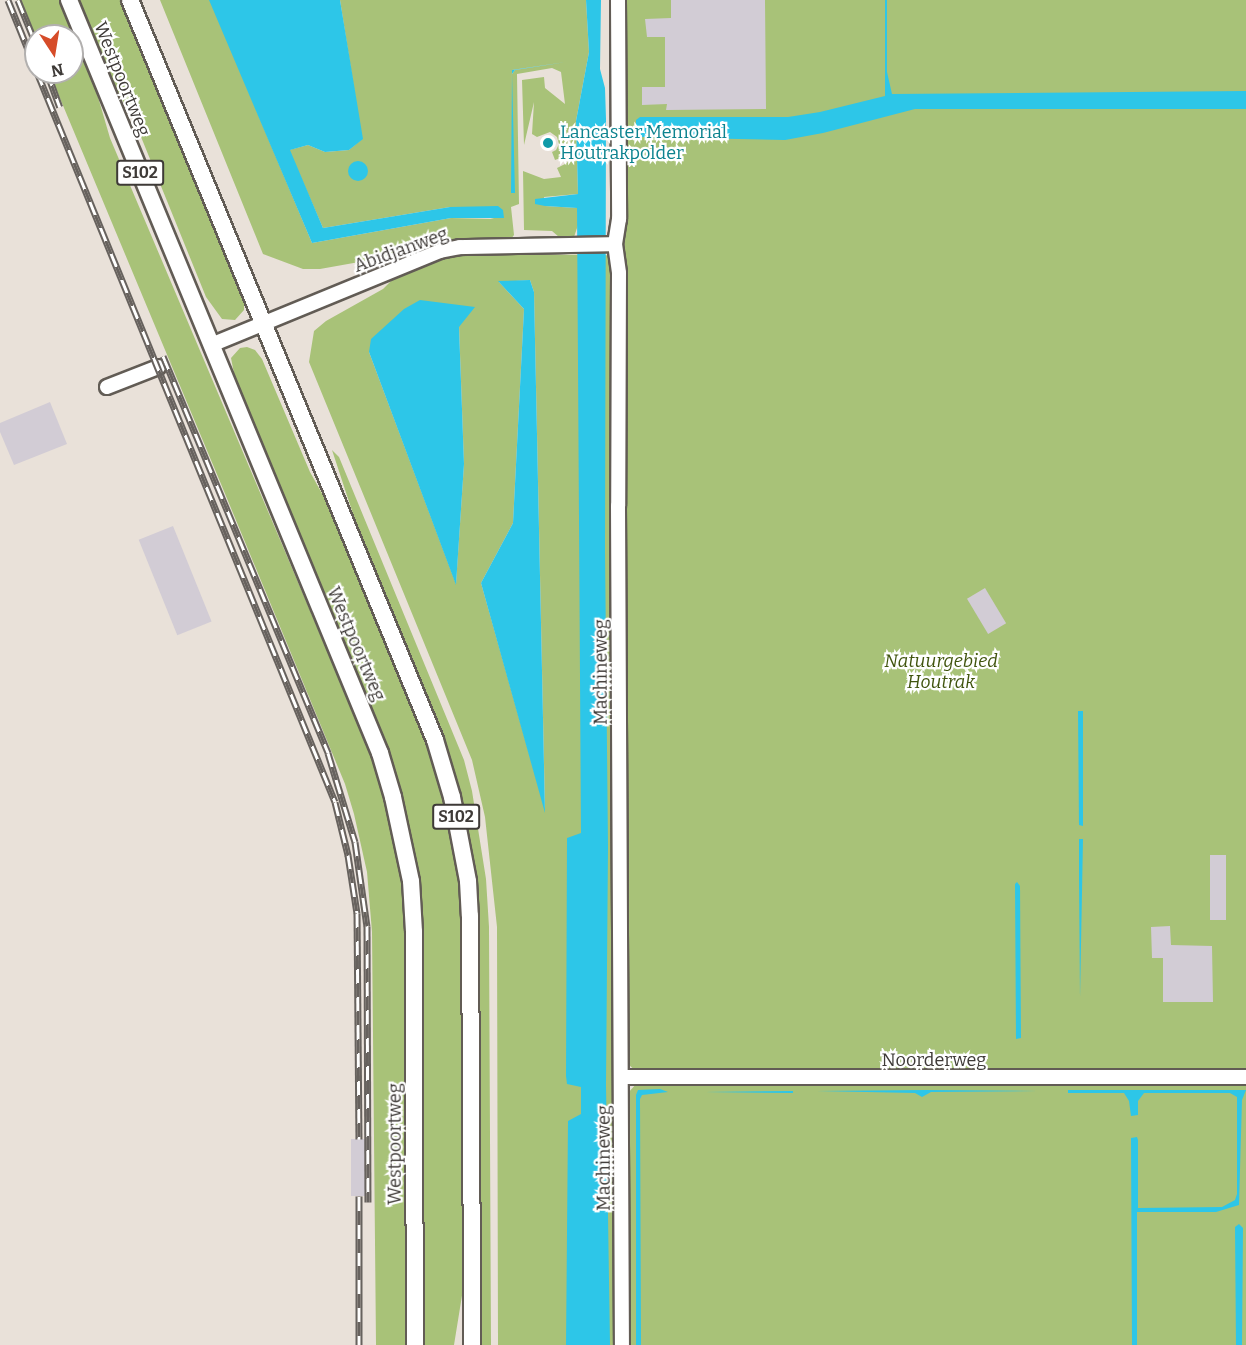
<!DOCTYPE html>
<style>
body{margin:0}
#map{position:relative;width:1246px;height:1345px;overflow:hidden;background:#e9e1d9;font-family:Bitter,serif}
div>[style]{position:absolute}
.green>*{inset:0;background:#a8c278}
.water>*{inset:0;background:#2dc6e8}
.round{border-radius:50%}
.building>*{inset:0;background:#d2ccd5;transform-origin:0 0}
.roads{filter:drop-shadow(2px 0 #625c55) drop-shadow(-2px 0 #625c55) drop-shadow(0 2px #625c55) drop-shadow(0 -2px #625c55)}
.minor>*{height:14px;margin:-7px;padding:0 7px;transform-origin:7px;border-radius:7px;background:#fff}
.major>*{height:16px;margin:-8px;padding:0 8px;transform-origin:8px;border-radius:8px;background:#fff}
.rail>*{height:7px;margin-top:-3.5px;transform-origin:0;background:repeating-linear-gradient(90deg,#fff 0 14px,#67625e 0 28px);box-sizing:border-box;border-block:2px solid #67625e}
.dots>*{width:16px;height:16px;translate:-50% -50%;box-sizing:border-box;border:3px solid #fff;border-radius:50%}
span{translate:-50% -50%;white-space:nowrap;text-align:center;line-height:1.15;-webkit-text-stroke:4.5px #fff;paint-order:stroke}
.shield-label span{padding:2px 4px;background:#fff;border:2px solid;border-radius:4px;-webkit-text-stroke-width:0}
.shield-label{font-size:16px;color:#3e3a37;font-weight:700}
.street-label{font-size:18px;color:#3e3a37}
.culture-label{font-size:18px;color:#0d838f}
.left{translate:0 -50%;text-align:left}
.park-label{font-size:18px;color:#40540e;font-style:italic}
.north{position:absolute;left:24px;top:24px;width:60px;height:60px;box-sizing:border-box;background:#fff;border:2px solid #b2b0af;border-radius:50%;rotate:168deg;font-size:16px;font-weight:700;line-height:24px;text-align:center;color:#3e3a37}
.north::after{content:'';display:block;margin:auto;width:21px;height:27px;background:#d64c29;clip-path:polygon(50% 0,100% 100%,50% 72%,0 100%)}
</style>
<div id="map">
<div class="green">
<div style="clip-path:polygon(19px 0,60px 0,93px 80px,110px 138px,339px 679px,378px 773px,394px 821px,405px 881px,410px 1345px,376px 1345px,372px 932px,367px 872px,354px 814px,345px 784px,221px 484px,49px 72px,72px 72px,72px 36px,36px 36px,36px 41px)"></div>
<div style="clip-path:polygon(77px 0,122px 0,244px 297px,244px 310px,235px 320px,222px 319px,206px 297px,137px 127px,108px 74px)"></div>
<div style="clip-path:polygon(evenodd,160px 0,210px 0,312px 243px,451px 218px,494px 219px,450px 207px,323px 228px,289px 150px,308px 145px,325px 152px,349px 150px,362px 139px,340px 0,586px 0,589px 52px,576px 121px,578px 194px,544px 197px,545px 206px,577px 208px,578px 225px,574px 237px,559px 237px,552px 231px,524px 230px,523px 171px,544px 179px,561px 177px,557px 168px,567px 163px,571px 155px,570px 127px,568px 130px,567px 150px,563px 157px,555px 160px,552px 152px,556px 150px,559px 144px,557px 137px,550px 132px,537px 137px,532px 134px,534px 102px,524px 145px,522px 80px,544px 77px,545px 88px,565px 104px,561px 72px,552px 68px,517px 74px,519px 204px,511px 207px,514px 235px,511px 239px,448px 240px,399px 261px,376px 259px,320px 269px,303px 269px,263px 254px,160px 0,566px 62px,515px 70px,512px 74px,511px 193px,512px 70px,566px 62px)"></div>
<div style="clip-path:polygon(623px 0,1246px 0,1246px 1345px,628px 1345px,628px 1093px,637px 1083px,637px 1072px,629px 1065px,628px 1058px)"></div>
<div style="clip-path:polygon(evenodd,475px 254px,605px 255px,610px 256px,613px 265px,617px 1345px,498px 1345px,497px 927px,485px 817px,472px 760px,309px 362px,314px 331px,326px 321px,383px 289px,394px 278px,448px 257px,475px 254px,530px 280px,534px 292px,545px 810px,481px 583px,513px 523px,524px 309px,499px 282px,530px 280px,475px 254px,459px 326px,464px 464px,456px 584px,369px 352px,459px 326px)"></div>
<div style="clip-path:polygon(247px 347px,255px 350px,262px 359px,310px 472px,343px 531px,432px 753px,461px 873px,464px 930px,465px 1277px,454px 1345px,422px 1345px,412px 848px,237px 389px,231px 358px,240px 348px)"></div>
<div style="clip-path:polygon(332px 450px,339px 457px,464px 760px,472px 791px,486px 879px,489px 927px,491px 1345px,479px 1345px,475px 880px,470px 840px,444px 740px,357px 526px)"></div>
</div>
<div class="water">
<div style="clip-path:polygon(209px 0,340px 0,363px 139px,349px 150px,325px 152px,308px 145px,290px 150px,323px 228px,450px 207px,498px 206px,503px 210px,504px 218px,451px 218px,312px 243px)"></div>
<div style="clip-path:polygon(586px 0,601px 0,600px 69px,605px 88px,606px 119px,605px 551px,608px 847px,606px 1085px,610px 1345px,566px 1345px,568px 1121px,581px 1114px,581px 1087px,567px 1084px,566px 1076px,567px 838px,581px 833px,577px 208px,545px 206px,535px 204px,535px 199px,578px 194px,576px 121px,589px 52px)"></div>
<div style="clip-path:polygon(885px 0,887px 0,887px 72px,892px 94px,1246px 91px,1246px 109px,915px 109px,823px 133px,785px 140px,638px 137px,636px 134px,636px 120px,640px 117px,788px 117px,820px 112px,885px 96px)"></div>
<div style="clip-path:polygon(567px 62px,515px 70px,512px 74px,515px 193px,511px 193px,512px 70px)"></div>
<div class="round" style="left:348px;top:161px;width:20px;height:20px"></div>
<div style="clip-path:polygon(530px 280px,534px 292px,545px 813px,481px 583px,513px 523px,524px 309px,498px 281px)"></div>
<div style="clip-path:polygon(420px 300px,475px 307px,459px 327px,464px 464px,456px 585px,369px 352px,371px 339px,404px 309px)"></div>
<div style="clip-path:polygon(1078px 711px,1083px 711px,1083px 826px,1079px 825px)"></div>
<div style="clip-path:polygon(1079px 839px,1083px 839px,1080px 997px,1079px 877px)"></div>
<div style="clip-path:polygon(1017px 882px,1020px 886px,1021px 1038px,1016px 1039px,1015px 884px)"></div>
<div style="clip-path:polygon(660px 1089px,668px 1092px,642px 1095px,640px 1099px,641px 1345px,636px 1345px,636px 1095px,638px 1090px)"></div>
<div style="clip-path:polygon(1068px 1090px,1246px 1090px,1242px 1100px,1239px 1205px,1216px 1212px,1137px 1212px,1137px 1345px,1132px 1345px,1131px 1138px,1137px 1137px,1138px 1140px,1138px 1208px,1222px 1207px,1235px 1200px,1237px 1194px,1237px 1097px,1230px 1093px,1144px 1093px,1138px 1101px,1138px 1115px,1131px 1116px,1129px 1101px,1124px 1093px,1068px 1093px)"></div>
<div style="clip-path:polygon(793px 1091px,793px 1093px,705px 1092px,706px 1092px)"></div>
<div style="clip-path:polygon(817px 1091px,926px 1090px,1037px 1091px,931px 1092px,922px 1097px,915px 1093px)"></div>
<div style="clip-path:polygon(1239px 1224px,1243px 1228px,1242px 1345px,1236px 1345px,1235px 1227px)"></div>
</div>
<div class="building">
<div style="clip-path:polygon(671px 0,765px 0,766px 109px,666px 110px,667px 104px,642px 105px,642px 87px,665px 87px,665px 37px,647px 37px,645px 19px,671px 18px)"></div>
<div style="clip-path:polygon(50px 402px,67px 444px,14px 465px,0 432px,0 423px)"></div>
<div style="left:173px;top:526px;width:103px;height:37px;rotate:68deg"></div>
<div style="left:985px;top:588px;width:41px;height:21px;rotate:59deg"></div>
<div style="left:1210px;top:855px;width:16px;height:65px"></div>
<div style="clip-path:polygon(1170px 926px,1171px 945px,1212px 946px,1213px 1002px,1163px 1002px,1163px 958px,1152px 958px,1151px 927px)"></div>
<div style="left:351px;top:1139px;width:15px;height:57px"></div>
</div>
<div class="roads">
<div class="minor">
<div style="left:618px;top:0;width:219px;rotate:89.7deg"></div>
<div style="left:619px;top:219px;width:25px;rotate:99deg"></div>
<div style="left:615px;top:244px;width:29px;rotate:82deg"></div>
<div style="left:619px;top:273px;width:233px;rotate:90.2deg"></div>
<div style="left:618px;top:506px;width:839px;rotate:89.73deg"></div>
<div style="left:211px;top:345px;width:248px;rotate:-22.3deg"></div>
<div style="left:440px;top:251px;width:20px;rotate:-11deg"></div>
<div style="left:460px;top:247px;width:155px;rotate:-1.1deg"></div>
<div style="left:107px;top:387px;width:55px;rotate:-21.4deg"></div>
<div style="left:621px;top:1077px;width:625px"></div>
</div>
<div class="major">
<div style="left:69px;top:0;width:815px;rotate:67.56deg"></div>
<div style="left:380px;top:753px;width:46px;rotate:73.5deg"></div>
<div style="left:393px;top:797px;width:86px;rotate:77.9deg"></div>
<div style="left:411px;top:881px;width:51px;rotate:86.6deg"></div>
<div style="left:414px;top:932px;width:413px;rotate:89.9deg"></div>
<div style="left:130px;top:0;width:800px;rotate:67.6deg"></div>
<div style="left:435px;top:740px;width:59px;rotate:73.4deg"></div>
<div style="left:452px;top:797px;width:86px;rotate:79.2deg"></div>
<div style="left:468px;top:881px;width:35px;rotate:87deg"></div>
<div style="left:470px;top:916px;width:429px;rotate:89.7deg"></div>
</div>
</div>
<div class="rail">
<div style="left:8px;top:0;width:74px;rotate:67.9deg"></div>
<div style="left:18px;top:0;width:48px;rotate:67.8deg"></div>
<div style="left:37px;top:72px;width:788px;rotate:67.79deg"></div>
<div style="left:335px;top:802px;width:55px;rotate:76.2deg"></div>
<div style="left:348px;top:855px;width:59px;rotate:81.2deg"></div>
<div style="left:357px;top:913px;width:226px;rotate:89.5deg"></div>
<div style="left:47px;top:72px;width:37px;rotate:70deg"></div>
<div style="left:163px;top:356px;width:430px;rotate:67.4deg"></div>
<div style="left:328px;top:753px;width:93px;rotate:73.1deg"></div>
<div style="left:355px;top:842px;width:85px;rotate:81.9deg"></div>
<div style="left:367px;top:926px;width:276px;rotate:89.8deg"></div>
<div style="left:359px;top:1196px;width:149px;rotate:90deg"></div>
</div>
<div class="dots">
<div style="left:548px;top:143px;background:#0f9aa8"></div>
</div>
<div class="shield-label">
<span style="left:140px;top:173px">S102</span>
<span style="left:456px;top:817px">S102</span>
</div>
<div class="street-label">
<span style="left:122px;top:79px;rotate:68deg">Westpoortweg</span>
<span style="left:401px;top:250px;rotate:-20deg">Abidjanweg</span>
<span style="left:356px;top:644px;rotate:67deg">Westpoortweg</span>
<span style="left:601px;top:672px;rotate:-90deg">Machineweg</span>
<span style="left:934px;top:1060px">Noorderweg</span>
<span style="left:395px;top:1144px;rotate:-90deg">Westpoortweg</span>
<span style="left:604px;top:1158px;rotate:-90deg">Machineweg</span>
</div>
<div class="culture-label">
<span class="left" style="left:560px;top:143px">Lancaster Memorial<br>Houtrakpolder</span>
</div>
<div class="park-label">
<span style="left:941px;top:672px">Natuurgebied<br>Houtrak</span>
</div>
<div class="north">N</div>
</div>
